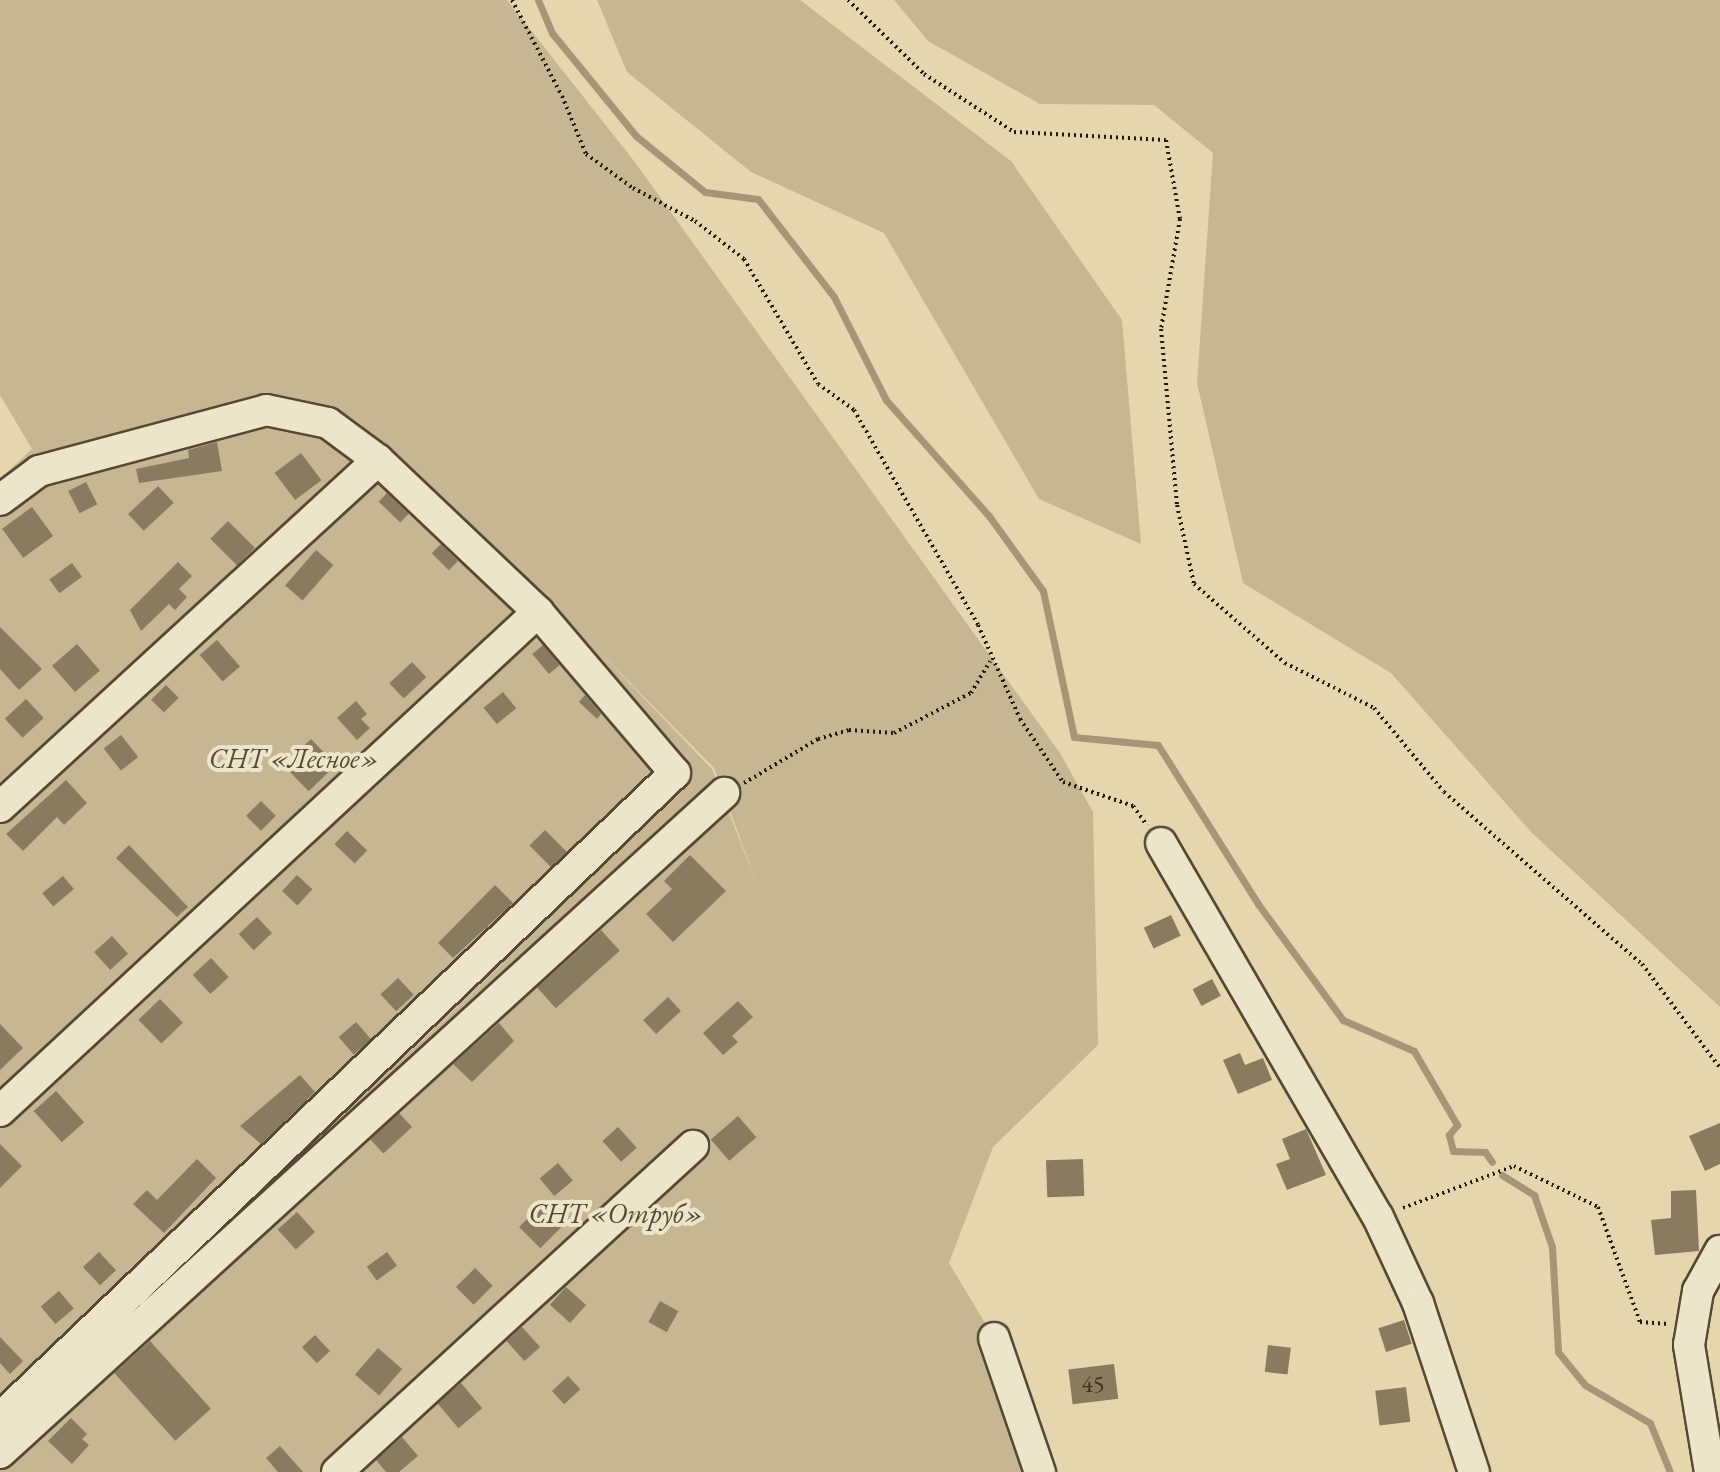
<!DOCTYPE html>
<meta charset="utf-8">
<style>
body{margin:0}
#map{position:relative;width:1720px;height:1472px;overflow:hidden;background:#e4d7ae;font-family:"EB Garamond",serif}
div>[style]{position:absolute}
.green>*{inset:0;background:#c4b792}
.stream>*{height:7px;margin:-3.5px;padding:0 3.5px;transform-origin:3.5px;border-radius:3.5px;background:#a49677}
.building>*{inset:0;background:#897b60;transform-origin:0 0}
.path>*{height:4px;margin-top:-2px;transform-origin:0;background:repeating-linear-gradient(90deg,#27180c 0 2px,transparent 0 6px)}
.roads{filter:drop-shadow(2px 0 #564834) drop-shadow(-2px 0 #564834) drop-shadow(0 2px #564834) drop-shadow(0 -2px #564834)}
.minor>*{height:30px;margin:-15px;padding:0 15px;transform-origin:15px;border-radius:15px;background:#ede5ca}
span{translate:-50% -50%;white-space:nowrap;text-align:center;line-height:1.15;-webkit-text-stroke:8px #ede5ca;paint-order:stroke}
.number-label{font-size:24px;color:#403121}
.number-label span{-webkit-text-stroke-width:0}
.park-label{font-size:28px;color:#564834;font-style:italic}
</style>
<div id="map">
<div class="green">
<div style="clip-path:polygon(evenodd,0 0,507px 0,634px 161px,1060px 753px,1093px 812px,1098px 1045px,993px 1147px,949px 1263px,994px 1338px,1040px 1472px,0 1472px,0 1436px,516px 952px,0 1430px,0 479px,32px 449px,0 395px,0 0,590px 642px,714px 768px,758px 887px,712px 769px,590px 642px)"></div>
<div style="clip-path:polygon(597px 0,800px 0,1011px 161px,1122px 320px,1141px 544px,1039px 499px,884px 233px,751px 172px,627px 72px)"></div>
<div style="clip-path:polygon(894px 0,1720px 0,1720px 1007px,1532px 833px,1391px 673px,1243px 583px,1197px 383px,1213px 153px,1154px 105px,1040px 104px,928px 41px)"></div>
</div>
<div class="stream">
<div style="left:538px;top:0;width:36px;rotate:67deg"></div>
<div style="left:552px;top:33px;width:133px;rotate:50.8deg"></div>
<div style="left:636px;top:136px;width:89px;rotate:39.1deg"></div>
<div style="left:705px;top:192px;width:53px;rotate:7.5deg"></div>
<div style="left:758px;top:199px;width:124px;rotate:52.2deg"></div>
<div style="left:834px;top:297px;width:115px;rotate:63.2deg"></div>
<div style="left:886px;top:400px;width:155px;rotate:48.4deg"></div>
<div style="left:989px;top:516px;width:92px;rotate:54.2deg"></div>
<div style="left:1043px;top:591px;width:149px;rotate:78deg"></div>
<div style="left:1074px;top:737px;width:84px;rotate:5.4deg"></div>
<div style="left:1158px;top:745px;width:188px;rotate:57.8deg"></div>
<div style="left:1258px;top:904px;width:144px;rotate:53.8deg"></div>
<div style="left:1343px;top:1020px;width:77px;rotate:23.6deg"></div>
<div style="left:1414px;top:1051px;width:86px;rotate:59.8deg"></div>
<div style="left:1457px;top:1125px;width:13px;rotate:129deg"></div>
<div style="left:1449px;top:1135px;width:16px;rotate:76deg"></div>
<div style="left:1453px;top:1151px;width:32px;rotate:2deg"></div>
<div style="left:1485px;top:1152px;width:12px;rotate:55deg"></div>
<div style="left:1502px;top:1175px;width:38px;rotate:32deg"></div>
<div style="left:1534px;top:1195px;width:55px;rotate:70.9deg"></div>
<div style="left:1552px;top:1247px;width:105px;rotate:86.7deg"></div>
<div style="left:1558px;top:1352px;width:43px;rotate:50.7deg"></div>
<div style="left:1585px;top:1385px;width:75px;rotate:30.3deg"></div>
<div style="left:1650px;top:1423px;width:53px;rotate:67.8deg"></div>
</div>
<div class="building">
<div style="clip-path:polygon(217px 442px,222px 471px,139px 483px,136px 469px,189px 458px,188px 450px)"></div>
<div style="left:301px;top:453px;width:34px;height:33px;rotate:53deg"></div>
<div style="left:86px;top:482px;width:25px;height:20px;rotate:63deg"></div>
<div style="left:158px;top:486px;width:23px;height:41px;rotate:47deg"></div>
<div style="left:387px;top:493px;width:30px;height:12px;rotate:44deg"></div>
<div style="left:32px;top:507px;width:36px;height:37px;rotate:54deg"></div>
<div style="left:228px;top:521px;width:38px;height:25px;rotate:45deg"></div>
<div style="left:441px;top:544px;width:24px;height:13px;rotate:45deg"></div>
<div style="left:316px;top:550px;width:23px;height:47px;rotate:41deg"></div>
<div style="clip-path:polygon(178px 562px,192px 576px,179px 589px,187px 597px,175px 610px,169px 604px,141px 631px,130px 610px)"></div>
<div style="left:72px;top:563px;width:17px;height:28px;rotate:54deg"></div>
<div style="clip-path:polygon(0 627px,42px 669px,19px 690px,0 669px)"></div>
<div style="left:217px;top:640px;width:35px;height:23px;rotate:49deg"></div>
<div style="left:77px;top:644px;width:35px;height:33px;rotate:49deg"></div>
<div style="left:543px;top:645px;width:26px;height:14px;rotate:50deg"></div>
<div style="left:412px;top:662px;width:21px;height:31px;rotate:47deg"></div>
<div style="left:166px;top:685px;width:18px;height:21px;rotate:45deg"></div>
<div style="left:503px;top:692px;width:21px;height:25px;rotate:51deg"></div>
<div style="clip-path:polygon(585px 695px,601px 714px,597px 719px,579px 702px)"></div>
<div style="left:26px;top:699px;width:26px;height:29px;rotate:47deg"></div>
<div style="clip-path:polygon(356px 701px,367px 714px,361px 719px,370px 728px,357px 740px,337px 718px)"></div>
<div style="left:121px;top:735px;width:28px;height:22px;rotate:52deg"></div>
<div style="left:311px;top:739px;width:36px;height:38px;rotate:46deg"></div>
<div style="clip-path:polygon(66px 780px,87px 803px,64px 825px,57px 817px,23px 851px,6px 834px)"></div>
<div style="left:261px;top:801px;width:21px;height:21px;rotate:45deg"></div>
<div style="left:545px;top:830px;width:31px;height:22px;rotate:45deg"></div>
<div style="left:347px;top:831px;width:28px;height:18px;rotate:44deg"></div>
<div style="clip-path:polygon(129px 845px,188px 907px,177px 917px,116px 858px)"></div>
<div style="clip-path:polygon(690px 855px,726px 891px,673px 942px,646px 914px,672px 889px,664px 881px)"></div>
<div style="left:297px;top:875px;width:21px;height:22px;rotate:43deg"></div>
<div style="left:63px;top:876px;width:17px;height:27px;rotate:50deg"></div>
<div style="clip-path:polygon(495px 885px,513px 903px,453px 958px,438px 943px)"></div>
<div style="left:1171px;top:915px;width:23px;height:30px;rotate:65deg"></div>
<div style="left:257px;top:917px;width:22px;height:25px;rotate:47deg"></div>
<div style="left:601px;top:930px;width:28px;height:86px;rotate:48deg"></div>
<div style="left:112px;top:936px;width:24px;height:24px;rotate:48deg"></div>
<div style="left:211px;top:958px;width:26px;height:25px;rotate:47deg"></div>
<div style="left:398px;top:978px;width:23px;height:24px;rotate:47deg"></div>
<div style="left:1212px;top:979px;width:19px;height:22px;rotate:62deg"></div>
<div style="left:668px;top:997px;width:19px;height:34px;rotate:47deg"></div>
<div style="left:160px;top:999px;width:33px;height:30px;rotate:46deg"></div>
<div style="clip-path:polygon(738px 1001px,753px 1017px,732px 1036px,738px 1042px,723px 1055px,703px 1033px)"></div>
<div style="left:356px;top:1022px;width:23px;height:23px;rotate:49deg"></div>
<div style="clip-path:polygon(499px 1023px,514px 1041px,472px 1082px,453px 1064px)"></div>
<div style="clip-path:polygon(0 1024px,23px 1048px,0 1070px)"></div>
<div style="clip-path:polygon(1240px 1053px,1245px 1065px,1263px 1058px,1272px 1080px,1238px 1094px,1223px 1060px)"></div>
<div style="clip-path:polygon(300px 1075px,315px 1092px,261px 1144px,240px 1126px)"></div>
<div style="left:56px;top:1091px;width:42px;height:30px;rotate:48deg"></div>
<div style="left:399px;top:1113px;width:19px;height:39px;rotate:47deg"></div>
<div style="left:738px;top:1116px;width:28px;height:36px;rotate:49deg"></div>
<div style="clip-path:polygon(1720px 1123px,1720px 1164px,1705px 1171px,1689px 1136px)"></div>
<div style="left:618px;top:1127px;width:28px;height:21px;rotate:48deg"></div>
<div style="clip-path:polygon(1306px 1129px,1326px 1175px,1287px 1190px,1276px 1164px,1290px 1159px,1282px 1139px)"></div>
<div style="clip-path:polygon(0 1144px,22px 1166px,0 1188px)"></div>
<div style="clip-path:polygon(197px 1159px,216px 1178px,164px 1233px,133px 1204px,147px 1190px,157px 1200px)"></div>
<div style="left:1083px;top:1159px;width:37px;height:37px;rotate:88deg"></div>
<div style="left:558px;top:1163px;width:23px;height:24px;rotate:50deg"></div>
<div style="clip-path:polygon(1696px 1190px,1699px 1251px,1655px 1255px,1651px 1220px,1671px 1218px,1671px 1191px)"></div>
<div style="left:541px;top:1205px;width:30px;height:31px;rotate:45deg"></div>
<div style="left:297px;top:1212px;width:27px;height:26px;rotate:48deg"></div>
<div style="left:99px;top:1252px;width:25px;height:22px;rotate:47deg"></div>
<div style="left:387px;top:1252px;width:17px;height:25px;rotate:54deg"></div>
<div style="left:475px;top:1268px;width:25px;height:27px;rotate:45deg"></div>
<div style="left:566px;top:1287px;width:27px;height:24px;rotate:42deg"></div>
<div style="left:59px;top:1291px;width:23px;height:24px;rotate:50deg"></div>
<div style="left:660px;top:1301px;width:21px;height:24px;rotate:29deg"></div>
<div style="left:1404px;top:1320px;width:25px;height:27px;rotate:72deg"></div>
<div style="left:522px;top:1327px;width:27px;height:21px;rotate:48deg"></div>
<div style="left:315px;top:1335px;width:22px;height:18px;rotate:47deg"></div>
<div style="clip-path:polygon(0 1337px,23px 1361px,10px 1374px,0 1363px)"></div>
<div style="left:150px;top:1341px;width:91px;height:48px;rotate:48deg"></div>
<div style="left:1268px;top:1345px;width:23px;height:27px;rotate:7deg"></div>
<div style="left:378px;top:1348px;width:32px;height:35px;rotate:41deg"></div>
<div style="left:1114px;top:1364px;width:35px;height:46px;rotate:83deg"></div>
<div style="left:568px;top:1376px;width:18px;height:22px;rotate:47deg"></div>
<div style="left:461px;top:1383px;width:33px;height:31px;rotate:50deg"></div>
<div style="left:1406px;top:1387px;width:35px;height:31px;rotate:83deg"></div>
<div style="clip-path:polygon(71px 1418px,87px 1434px,82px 1439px,89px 1445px,72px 1464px,48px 1441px)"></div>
<div style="clip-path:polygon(402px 1437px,418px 1456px,399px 1472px,386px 1472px,376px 1460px)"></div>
<div style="clip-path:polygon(280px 1446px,303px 1472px,278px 1472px,266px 1458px)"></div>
</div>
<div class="path">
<div style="left:512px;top:0;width:108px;rotate:62.5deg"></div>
<div style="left:562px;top:96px;width:63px;rotate:67.5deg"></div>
<div style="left:586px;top:154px;width:58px;rotate:35.9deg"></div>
<div style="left:633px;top:188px;width:70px;rotate:28deg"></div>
<div style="left:695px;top:221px;width:62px;rotate:37.8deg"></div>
<div style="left:744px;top:259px;width:145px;rotate:59.4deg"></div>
<div style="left:818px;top:384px;width:44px;rotate:35.8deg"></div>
<div style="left:854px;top:410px;width:248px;rotate:60deg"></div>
<div style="left:978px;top:625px;width:103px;rotate:65.9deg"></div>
<div style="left:1020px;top:719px;width:76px;rotate:55.7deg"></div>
<div style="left:1063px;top:782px;width:74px;rotate:18.9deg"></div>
<div style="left:1133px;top:806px;width:24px;rotate:54deg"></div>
<div style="left:848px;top:0;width:106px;rotate:44.2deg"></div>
<div style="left:924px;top:74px;width:107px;rotate:32.8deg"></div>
<div style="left:1014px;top:132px;width:152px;rotate:3deg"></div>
<div style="left:1166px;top:140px;width:80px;rotate:80deg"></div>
<div style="left:1180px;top:219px;width:112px;rotate:99.8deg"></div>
<div style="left:1161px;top:329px;width:177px;rotate:84.8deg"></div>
<div style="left:1177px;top:505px;width:81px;rotate:77.9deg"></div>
<div style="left:1194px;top:584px;width:121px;rotate:41deg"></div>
<div style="left:1285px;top:663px;width:100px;rotate:26.8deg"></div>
<div style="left:1374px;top:708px;width:109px;rotate:50.2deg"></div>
<div style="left:1444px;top:792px;width:262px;rotate:41deg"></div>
<div style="left:1642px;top:964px;width:130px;rotate:53.1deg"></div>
<div style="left:744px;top:783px;width:86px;rotate:-30.7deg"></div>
<div style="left:818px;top:739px;width:32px;rotate:-16deg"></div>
<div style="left:849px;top:730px;width:45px;rotate:3.8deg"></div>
<div style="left:894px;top:733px;width:87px;rotate:-27.5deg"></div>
<div style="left:971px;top:693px;width:37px;rotate:-59deg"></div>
<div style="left:1403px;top:1208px;width:119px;rotate:-20.7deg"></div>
<div style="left:1514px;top:1166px;width:93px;rotate:26deg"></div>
<div style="left:1598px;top:1207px;width:122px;rotate:69.9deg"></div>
<div style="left:1640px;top:1322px;width:29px;rotate:4deg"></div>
</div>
<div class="roads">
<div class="minor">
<div style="left:0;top:500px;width:49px;rotate:-36.6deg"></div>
<div style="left:39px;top:471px;width:235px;rotate:-15deg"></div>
<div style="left:266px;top:410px;width:63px;rotate:11.8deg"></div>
<div style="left:328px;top:423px;width:62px;rotate:36.5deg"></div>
<div style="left:378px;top:460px;width:221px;rotate:43.5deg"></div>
<div style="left:538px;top:612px;width:211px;rotate:49.6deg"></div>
<div style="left:675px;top:773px;width:934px;rotate:136.3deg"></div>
<div style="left:0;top:807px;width:513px;rotate:-42.55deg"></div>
<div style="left:1161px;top:843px;width:432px;rotate:59.9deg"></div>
<div style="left:1378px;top:1217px;width:95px;rotate:65.1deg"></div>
<div style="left:1418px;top:1303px;width:178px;rotate:71.7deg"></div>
<div style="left:0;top:1111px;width:734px;rotate:-42.85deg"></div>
<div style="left:994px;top:1338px;width:142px;rotate:71.1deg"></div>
<div style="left:0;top:1453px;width:980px;rotate:-42.35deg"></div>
<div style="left:337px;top:1472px;width:483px;rotate:-42.5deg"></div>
<div style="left:1710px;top:1472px;width:129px;rotate:-99.4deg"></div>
<div style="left:1689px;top:1345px;width:55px;rotate:-80.5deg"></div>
<div style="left:1698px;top:1291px;width:46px;rotate:-61.2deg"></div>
</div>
</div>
<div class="number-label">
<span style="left:1093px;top:1384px">45</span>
</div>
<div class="park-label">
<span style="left:294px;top:758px">СНТ «Лесное»</span>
<span style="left:616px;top:1213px">СНТ «Отруб»</span>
</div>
</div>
